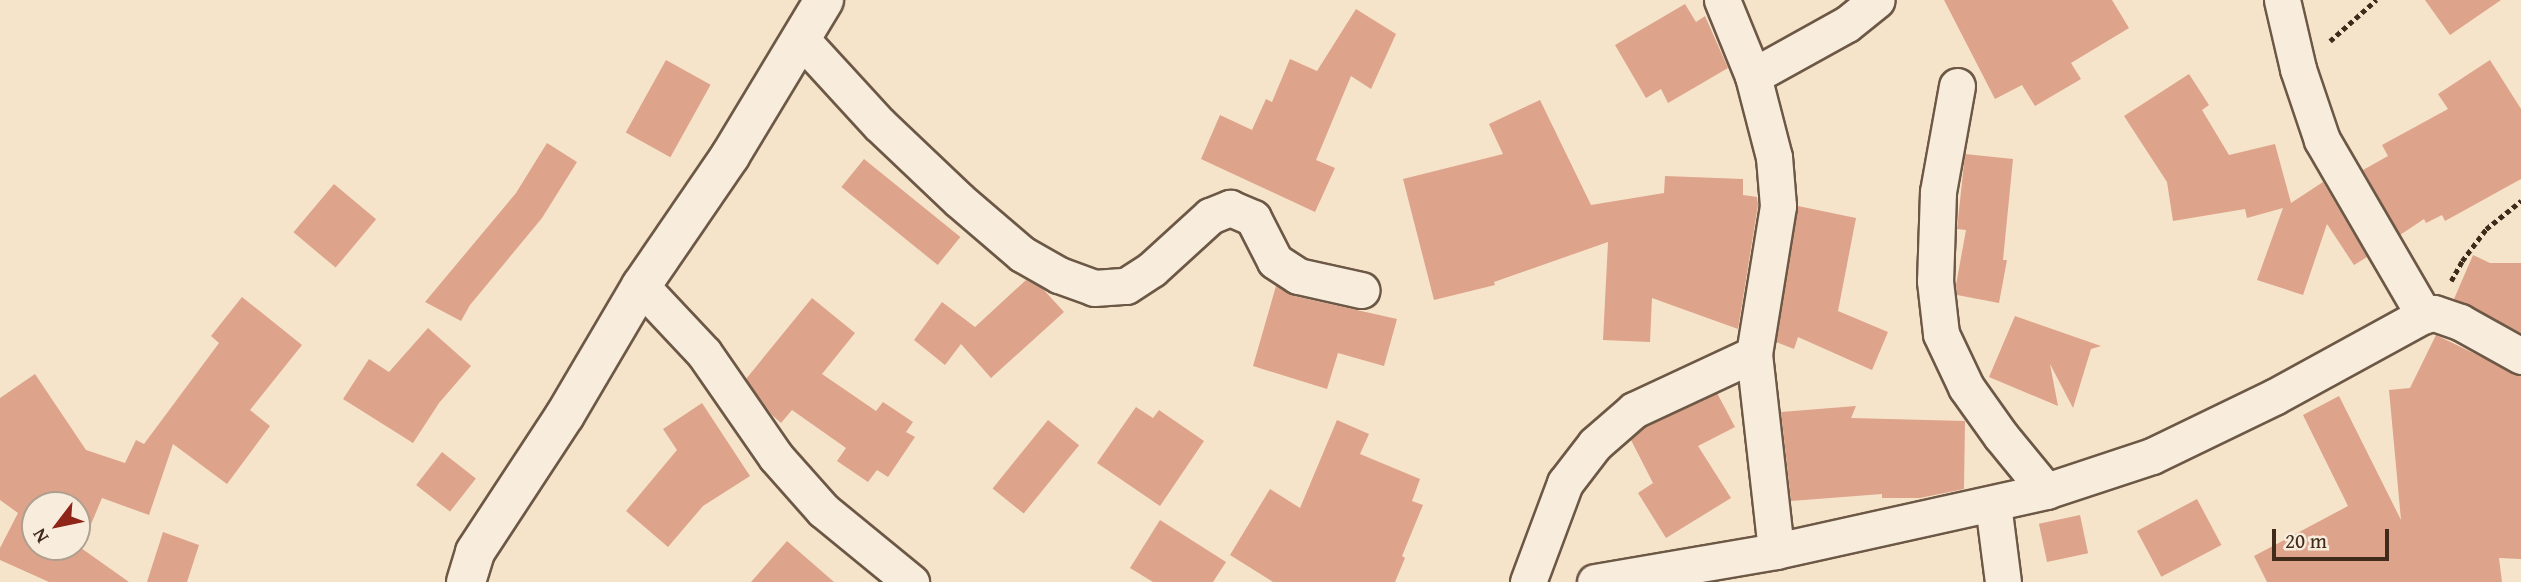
<!DOCTYPE html>
<style>
body{margin:0}
#map{position:relative;width:2521px;height:582px;overflow:hidden;background:#f5e4ca;font-family:"Gentium Book Plus",serif}
div>[style]{position:absolute}
.building>*{inset:0;background:#dea38b;transform-origin:0 0}
.path>*{height:4.5px;margin-top:-2.25px;transform-origin:0;background:repeating-linear-gradient(90deg,#402a1a 0 5px,transparent 0 8.5px)}
.roads{filter:drop-shadow(2px 0 #6d5846) drop-shadow(-2px 0 #6d5846) drop-shadow(0 2px #6d5846) drop-shadow(0 -2px #6d5846)}
.street>*{height:35px;margin:-17.5px;padding:0 17.5px;transform-origin:17.5px;border-radius:17.5px;background:#f8eddd}
.secondary>*{height:38px;margin:-19px;padding:0 19px;transform-origin:19px;border-radius:19px;background:#f8eddd}
span{translate:-50% -50%;white-space:nowrap;text-align:center;line-height:1.15;-webkit-text-stroke:6px #f8eddd;paint-order:stroke}
.north{position:absolute;left:21px;top:491px;width:70px;height:70px;box-sizing:border-box;background:#f8eddd;border:2px solid #ae9f8f;border-radius:50%;rotate:238deg;font-size:19px;font-weight:700;line-height:28px;text-align:center;color:#402a1a}
.north::after{content:'';display:block;margin:auto;width:24px;height:32px;background:#8f2418;clip-path:polygon(50% 0,100% 100%,50% 72%,0 100%)}
.scale{position:absolute;left:2272px;top:529px;width:117px;height:32px;box-sizing:border-box;border:4px solid #402a1a;border-top:0;padding-left:9px;font-size:21px;line-height:24px;white-space:nowrap;color:#402a1a;-webkit-text-stroke:5px #f8eddd;paint-order:stroke}
</style>
<div id="map">
<div class="building">
<div style="clip-path:polygon(1944px 0,2112px 0,2129px 28px,2071px 63px,2081px 79px,2035px 106px,2022px 85px,1995px 99px)"></div>
<div style="clip-path:polygon(2425px 0,2501px 0,2450px 35px)"></div>
<div style="clip-path:polygon(1685px 4px,1696px 22px,1705px 16px,1728px 68px,1668px 103px,1661px 89px,1646px 98px,1615px 45px)"></div>
<div style="clip-path:polygon(1356px 9px,1396px 34px,1371px 89px,1351px 76px,1316px 160px,1335px 168px,1315px 212px,1201px 159px,1220px 115px,1252px 130px,1266px 99px,1272px 102px,1290px 59px,1317px 71px)"></div>
<div style="left:666px;top:60px;width:51px;height:83px;rotate:29deg"></div>
<div style="clip-path:polygon(2490px 60px,2521px 109px,2521px 179px,2445px 221px,2442px 215px,2426px 223px,2424px 219px,2400px 235px,2363px 170px,2388px 156px,2382px 145px,2448px 109px,2438px 94px)"></div>
<div style="clip-path:polygon(2189px 74px,2209px 105px,2202px 110px,2229px 155px,2275px 144px,2291px 203px,2323px 182px,2367px 257px,2354px 265px,2327px 224px,2303px 295px,2257px 280px,2283px 208px,2247px 218px,2245px 209px,2173px 221px,2167px 182px,2124px 116px)"></div>
<div style="clip-path:polygon(1540px 100px,1591px 205px,1664px 193px,1665px 176px,1743px 179px,1743px 195px,1757px 197px,1758px 205px,1738px 329px,1652px 298px,1650px 342px,1603px 340px,1608px 242px,1494px 282px,1495px 285px,1434px 300px,1403px 179px,1503px 154px,1489px 124px)"></div>
<div style="clip-path:polygon(547px 143px,577px 162px,542px 218px,470px 305px,461px 321px,425px 302px,516px 193px)"></div>
<div style="clip-path:polygon(1965px 154px,2013px 159px,2003px 260px,2007px 260px,1999px 303px,1957px 295px,1956px 285px,1966px 230px,1957px 229px)"></div>
<div style="left:864px;top:159px;width:124px;height:36px;rotate:39deg"></div>
<div style="left:334px;top:184px;width:55px;height:63px;rotate:40deg"></div>
<div style="clip-path:polygon(1798px 206px,1856px 218px,1838px 311px,1888px 332px,1872px 370px,1798px 337px,1794px 349px,1776px 342px)"></div>
<div style="clip-path:polygon(2473px 255px,2490px 263px,2521px 263px,2521px 333px,2454px 299px)"></div>
<div style="clip-path:polygon(1026px 280px,1043px 289px,1064px 312px,991px 378px,961px 344px,945px 365px,914px 340px,942px 302px,975px 327px)"></div>
<div style="clip-path:polygon(1276px 286px,1294px 296px,1397px 319px,1384px 366px,1338px 353px,1327px 389px,1253px 366px)"></div>
<div style="clip-path:polygon(evenodd,242px 297px,302px 345px,250px 410px,270px 426px,227px 484px,173px 444px,149px 515px,102px 498px,81px 548px,129px 582px,49px 582px,0 560px,0 548px,18px 513px,0 500px,0 398px,35px 374px,86px 450px,125px 463px,136px 440px,144px 444px,219px 343px,211px 336px,242px 297px,35px 505px,77px 505px,77px 547px,35px 547px,35px 505px)"></div>
<div style="clip-path:polygon(812px 298px,855px 333px,822px 374px,876px 411px,883px 402px,913px 422px,906px 432px,915px 437px,888px 477px,877px 470px,868px 482px,837px 461px,846px 448px,792px 410px,781px 423px,772px 415px,746px 379px)"></div>
<div style="clip-path:polygon(2015px 316px,2101px 346px,2091px 349px,2073px 408px,2050px 364px,2058px 406px,1989px 377px)"></div>
<div style="clip-path:polygon(428px 328px,471px 366px,439px 403px,413px 443px,343px 399px,369px 359px,389px 372px)"></div>
<div style="clip-path:polygon(2436px 335px,2521px 376px,2521px 559px,2499px 558px,2502px 582px,2267px 582px,2254px 556px,2348px 506px,2303px 415px,2339px 396px,2401px 520px,2389px 390px,2410px 388px)"></div>
<div style="clip-path:polygon(1717px 393px,1735px 427px,1698px 446px,1731px 498px,1666px 538px,1638px 493px,1653px 483px,1631px 440px,1645px 427px)"></div>
<div style="clip-path:polygon(702px 403px,750px 476px,703px 506px,668px 547px,626px 511px,677px 450px,663px 429px)"></div>
<div style="clip-path:polygon(1856px 406px,1851px 418px,1965px 421px,1964px 489px,1920px 498px,1882px 498px,1882px 494px,1791px 501px,1781px 412px)"></div>
<div style="clip-path:polygon(1136px 407px,1153px 418px,1159px 410px,1204px 441px,1160px 506px,1097px 463px)"></div>
<div style="left:1048px;top:420px;width:40px;height:88px;rotate:39deg"></div>
<div style="clip-path:polygon(1337px 420px,1369px 434px,1360px 454px,1420px 479px,1412px 501px,1423px 505px,1402px 556px,1405px 558px,1395px 582px,1273px 582px,1230px 555px,1270px 489px,1300px 508px)"></div>
<div style="left:442px;top:452px;width:43px;height:42px;rotate:38deg"></div>
<div style="left:2197px;top:499px;width:52px;height:68px;rotate:62deg"></div>
<div style="left:2080px;top:515px;width:39px;height:42px;rotate:78deg"></div>
<div style="clip-path:polygon(1160px 520px,1226px 562px,1213px 582px,1153px 582px,1130px 568px)"></div>
<div style="clip-path:polygon(163px 532px,199px 545px,187px 582px,147px 582px)"></div>
<div style="clip-path:polygon(787px 541px,834px 582px,751px 582px)"></div>
</div>
<div class="path">
<div style="left:2330px;top:41px;width:62px;rotate:-41.7deg"></div>
<div style="left:2451px;top:281px;width:23px;rotate:-61deg"></div>
<div style="left:2462px;top:261px;width:40px;rotate:-53deg"></div>
<div style="left:2486px;top:229px;width:45px;rotate:-38.7deg"></div>
</div>
<div class="roads">
<div class="street">
<div style="left:1722px;top:0;width:82px;rotate:67.8deg"></div>
<div style="left:1753px;top:76px;width:84px;rotate:75.5deg"></div>
<div style="left:1774px;top:157px;width:49px;rotate:85.3deg"></div>
<div style="left:1778px;top:206px;width:150px;rotate:99.2deg"></div>
<div style="left:1754px;top:354px;width:198px;rotate:83.6deg"></div>
<div style="left:2282px;top:0;width:71px;rotate:76.9deg"></div>
<div style="left:2298px;top:69px;width:75px;rotate:71.3deg"></div>
<div style="left:2322px;top:140px;width:203px;rotate:59.8deg"></div>
<div style="left:801px;top:39px;width:115px;rotate:47.5deg"></div>
<div style="left:879px;top:124px;width:110px;rotate:43.5deg"></div>
<div style="left:959px;top:200px;width:83px;rotate:40.6deg"></div>
<div style="left:1022px;top:254px;width:43px;rotate:29.6deg"></div>
<div style="left:1059px;top:275px;width:37px;rotate:20deg"></div>
<div style="left:1094px;top:288px;width:32px;rotate:-4deg"></div>
<div style="left:1126px;top:286px;width:31px;rotate:-33deg"></div>
<div style="left:1152px;top:269px;width:79px;rotate:-42.4deg"></div>
<div style="left:1210px;top:216px;width:22px;rotate:-22deg"></div>
<div style="left:1230px;top:208px;width:25px;rotate:23deg"></div>
<div style="left:1253px;top:218px;width:48px;rotate:62.9deg"></div>
<div style="left:1275px;top:261px;width:27px;rotate:33deg"></div>
<div style="left:1298px;top:276px;width:65px;rotate:12.5deg"></div>
<div style="left:1753px;top:76px;width:107px;rotate:-29deg"></div>
<div style="left:1847px;top:24px;width:38px;rotate:-39deg"></div>
<div style="left:1957px;top:86px;width:108px;rotate:100.2deg"></div>
<div style="left:1938px;top:192px;width:89px;rotate:91.9deg"></div>
<div style="left:1935px;top:281px;width:53px;rotate:83.5deg"></div>
<div style="left:1941px;top:334px;width:59px;rotate:64.7deg"></div>
<div style="left:1966px;top:387px;width:60px;rotate:54.5deg"></div>
<div style="left:2001px;top:436px;width:71px;rotate:50.7deg"></div>
<div style="left:641px;top:286px;width:92px;rotate:46.8deg"></div>
<div style="left:704px;top:353px;width:126px;rotate:55.3deg"></div>
<div style="left:776px;top:457px;width:71px;rotate:48.4deg"></div>
<div style="left:823px;top:510px;width:114px;rotate:39.3deg"></div>
<div style="left:1993px;top:504px;width:79px;rotate:82.7deg"></div>
<div style="left:1528px;top:582px;width:106px;rotate:-69.5deg"></div>
<div style="left:1565px;top:483px;width:49px;rotate:-52.4deg"></div>
<div style="left:1595px;top:444px;width:52px;rotate:-41.1deg"></div>
<div style="left:1634px;top:410px;width:132px;rotate:-25deg"></div>
<div style="left:1595px;top:582px;width:184px;rotate:-9.7deg"></div>
<div style="left:1776px;top:551px;width:277px;rotate:-12.5deg"></div>
<div style="left:2046px;top:491px;width:112px;rotate:-18.3deg"></div>
<div style="left:2152px;top:456px;width:136px;rotate:-25.8deg"></div>
<div style="left:2274px;top:397px;width:171px;rotate:-28.7deg"></div>
<div style="left:2424px;top:315px;width:10px;rotate:-11deg"></div>
<div style="left:2434px;top:313px;width:28px;rotate:19deg"></div>
<div style="left:2460px;top:322px;width:70px;rotate:29.1deg"></div>
</div>
<div class="secondary">
<div style="left:466px;top:582px;width:31px;rotate:-73deg"></div>
<div style="left:475px;top:552px;width:164px;rotate:-56.7deg"></div>
<div style="left:565px;top:415px;width:150px;rotate:-59.5deg"></div>
<div style="left:641px;top:286px;width:158px;rotate:-55.6deg"></div>
<div style="left:730px;top:156px;width:182px;rotate:-58.9deg"></div>
</div>
</div>
<div class="north">N</div>
<div class="scale">20 m</div>
</div>
